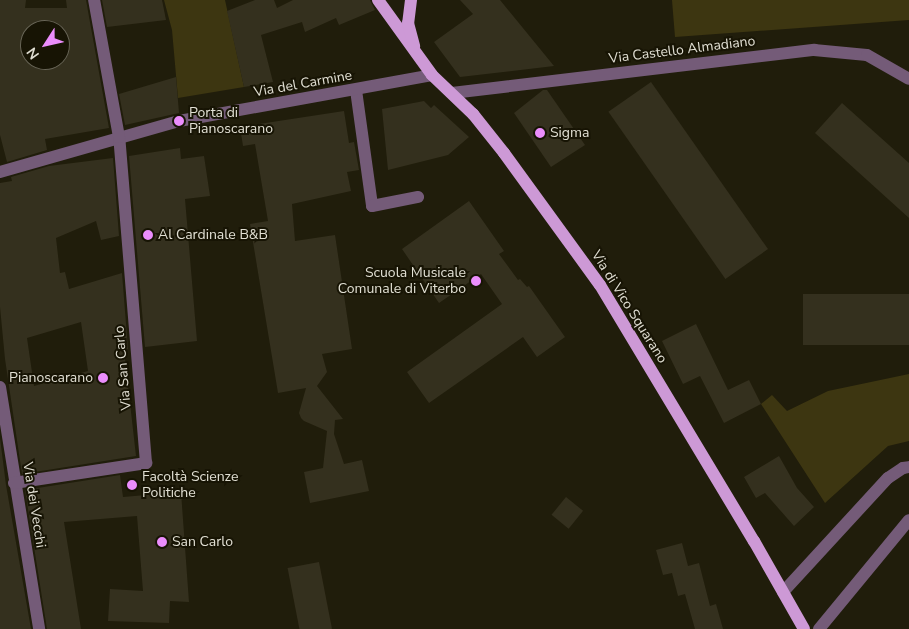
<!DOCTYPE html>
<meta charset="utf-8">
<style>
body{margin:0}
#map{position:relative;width:909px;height:629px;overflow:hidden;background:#201d0b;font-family:"Nunito Sans",sans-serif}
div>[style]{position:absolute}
.green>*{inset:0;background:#3d3611}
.building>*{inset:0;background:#34301e;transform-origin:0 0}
.minor>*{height:12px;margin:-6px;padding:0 6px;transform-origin:6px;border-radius:6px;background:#745b78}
.major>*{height:12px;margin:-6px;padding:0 6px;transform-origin:6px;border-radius:6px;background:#cd99d6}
.dots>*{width:14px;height:14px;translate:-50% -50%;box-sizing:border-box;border:2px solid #171404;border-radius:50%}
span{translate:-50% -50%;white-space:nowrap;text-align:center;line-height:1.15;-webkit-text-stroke:4px #171404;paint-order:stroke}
.street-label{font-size:14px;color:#e1dfd3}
.poi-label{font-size:14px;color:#e1dfd3}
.left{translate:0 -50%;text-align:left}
.right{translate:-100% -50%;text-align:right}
.north{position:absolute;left:20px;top:20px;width:50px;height:50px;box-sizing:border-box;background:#171404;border:1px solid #686557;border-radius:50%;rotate:235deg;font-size:14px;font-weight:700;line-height:20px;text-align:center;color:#e1dfd3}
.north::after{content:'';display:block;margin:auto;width:18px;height:22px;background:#eb8dfc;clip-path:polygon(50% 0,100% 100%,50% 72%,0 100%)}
</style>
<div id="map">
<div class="green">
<div style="clip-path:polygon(164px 0,225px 0,244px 87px,178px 98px,172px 30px)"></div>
<div style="clip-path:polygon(672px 0,909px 0,909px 20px,675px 37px)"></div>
<div style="clip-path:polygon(909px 374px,909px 441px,888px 446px,825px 503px,761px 404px,772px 395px,787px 411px,828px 391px)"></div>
</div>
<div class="building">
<div style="clip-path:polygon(evenodd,0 0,26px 0,25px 8px,67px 8px,66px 0,86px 0,109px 128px,45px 139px,47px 150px,7px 162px,0 135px,0 0,30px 30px,60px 30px,60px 60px,30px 60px,30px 30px)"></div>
<div style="clip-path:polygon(102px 0,162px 0,166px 20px,107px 27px)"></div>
<div style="clip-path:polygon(255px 0,274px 0,277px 8px,293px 0,370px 0,375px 10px,339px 25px,336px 18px,305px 32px,302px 22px,261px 35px,273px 82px,244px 87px,227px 11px)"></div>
<div style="clip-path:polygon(460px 0,500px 0,554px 66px,460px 77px,434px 42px,473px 14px)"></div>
<div style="clip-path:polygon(176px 77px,179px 113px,125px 125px,119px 94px)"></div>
<div style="left:651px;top:82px;width:204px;height:52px;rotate:55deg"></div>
<div style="clip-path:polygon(543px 90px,547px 90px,585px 145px,551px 167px,514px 113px)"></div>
<div style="clip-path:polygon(424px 101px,431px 108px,434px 105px,469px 137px,448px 155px,388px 170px,382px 109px)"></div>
<div style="clip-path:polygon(842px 103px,909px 163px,909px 218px,815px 133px)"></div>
<div style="clip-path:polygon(344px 111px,349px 143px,354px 142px,359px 170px,347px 172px,351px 191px,292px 204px,295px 241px,335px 235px,352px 349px,322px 354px,327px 372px,317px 386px,343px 419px,335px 420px,334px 434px,344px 464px,362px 460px,369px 491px,310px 503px,304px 472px,323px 468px,327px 431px,304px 421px,301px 418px,299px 413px,306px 388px,278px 393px,250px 224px,268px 221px,255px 144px,243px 146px,240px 127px)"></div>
<div style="clip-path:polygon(180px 148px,181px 159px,204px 156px,210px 196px,185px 199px,197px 341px,145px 347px,129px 156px)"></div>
<div style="clip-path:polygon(evenodd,113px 158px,119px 236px,101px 240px,96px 221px,56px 238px,60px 273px,65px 272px,69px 289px,122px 273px,128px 349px,124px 350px,136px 456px,22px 474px,5px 359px,0 307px,0 183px,12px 181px,11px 177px,49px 166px,113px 158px,81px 322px,88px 371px,34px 386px,27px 338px,81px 322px)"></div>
<div style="clip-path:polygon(469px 201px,504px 251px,499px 254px,518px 280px,520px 279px,527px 287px,529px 286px,565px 337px,537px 357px,523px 337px,429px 403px,407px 372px,502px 304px,481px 274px,439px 303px,402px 249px)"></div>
<div style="left:909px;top:294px;width:51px;height:106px;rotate:90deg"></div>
<div style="clip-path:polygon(696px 324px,728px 390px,749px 380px,761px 404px,724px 423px,700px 376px,683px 384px,662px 341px)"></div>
<div style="clip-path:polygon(0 438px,6px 485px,31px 629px,0 629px)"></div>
<div style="clip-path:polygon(779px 456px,797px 488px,814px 507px,794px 526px,765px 493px,756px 498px,744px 477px)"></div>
<div style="clip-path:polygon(120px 475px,123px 497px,181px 492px,189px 602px,170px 601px,169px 623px,108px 621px,110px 589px,143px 591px,137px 516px,64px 522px,81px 629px,47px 629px,25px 490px)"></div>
<div style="left:566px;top:497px;width:22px;height:23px;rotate:39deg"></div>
<div style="clip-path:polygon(682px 543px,688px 566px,699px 563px,710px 606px,716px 604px,723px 629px,695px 629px,685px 594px,678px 596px,672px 573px,663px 575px,656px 550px)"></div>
<div style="left:319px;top:562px;width:68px;height:32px;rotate:79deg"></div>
</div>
<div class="minor">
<div style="left:356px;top:90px;width:117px;rotate:82.1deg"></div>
<div style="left:372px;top:206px;width:47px;rotate:-11.1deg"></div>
<div style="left:452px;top:93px;width:365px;rotate:-6.8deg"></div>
<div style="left:814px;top:50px;width:53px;rotate:5.4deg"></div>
<div style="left:867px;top:55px;width:48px;rotate:29.7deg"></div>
<div style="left:0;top:172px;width:186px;rotate:-15.9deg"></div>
<div style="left:179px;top:121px;width:257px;rotate:-10.3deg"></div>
<div style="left:0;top:387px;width:245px;rotate:80.8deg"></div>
<div style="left:14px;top:483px;width:134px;rotate:-8.6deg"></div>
<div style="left:146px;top:463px;width:327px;rotate:-94.7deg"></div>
<div style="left:119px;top:137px;width:139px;rotate:-100.3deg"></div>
<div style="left:783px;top:592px;width:155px;rotate:-47.4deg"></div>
<div style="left:888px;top:478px;width:18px;rotate:-34deg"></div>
<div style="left:903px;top:468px;width:6px;rotate:-9deg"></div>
<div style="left:819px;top:629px;width:141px;rotate:-50.5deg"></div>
</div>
<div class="major">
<div style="left:378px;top:0;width:92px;rotate:54.2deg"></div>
<div style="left:432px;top:75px;width:57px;rotate:43.6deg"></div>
<div style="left:473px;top:114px;width:50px;rotate:51.5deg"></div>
<div style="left:504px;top:153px;width:163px;rotate:54deg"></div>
<div style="left:600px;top:285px;width:299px;rotate:59deg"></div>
<div style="left:754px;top:541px;width:101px;rotate:60.4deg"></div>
<div style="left:411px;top:0;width:23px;rotate:97deg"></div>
<div style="left:408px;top:23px;width:24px;rotate:75deg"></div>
</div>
<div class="dots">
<div style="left:179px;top:121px;background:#eb8dfc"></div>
<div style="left:540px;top:133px;background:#eb8dfc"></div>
<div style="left:148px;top:235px;background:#eb8dfc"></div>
<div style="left:476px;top:281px;background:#eb8dfc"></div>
<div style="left:103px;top:378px;background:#eb8dfc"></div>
<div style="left:132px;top:485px;background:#eb8dfc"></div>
<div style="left:162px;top:542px;background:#eb8dfc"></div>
</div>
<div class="street-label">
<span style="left:682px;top:50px;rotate:-7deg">Via Castello Almadiano</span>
<span style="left:303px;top:84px;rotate:-10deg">Via del Carmine</span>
<span style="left:629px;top:307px;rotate:58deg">Via di Vico Squarano</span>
<span style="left:123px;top:368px;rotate:-95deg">Via San Carlo</span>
<span style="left:34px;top:505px;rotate:81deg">Via dei Vecchi</span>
</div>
<div class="poi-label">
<span class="left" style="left:189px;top:121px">Porta di<br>Pianoscarano</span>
<span class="left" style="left:550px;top:133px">Sigma</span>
<span class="left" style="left:158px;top:235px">Al Cardinale B&amp;B</span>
<span class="right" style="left:466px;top:281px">Scuola Musicale<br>Comunale di Viterbo</span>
<span class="right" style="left:93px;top:378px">Pianoscarano</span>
<span class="left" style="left:142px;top:485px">Facoltà Scienze<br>Politiche</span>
<span class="left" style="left:172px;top:542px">San Carlo</span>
</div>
<div class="north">N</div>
</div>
